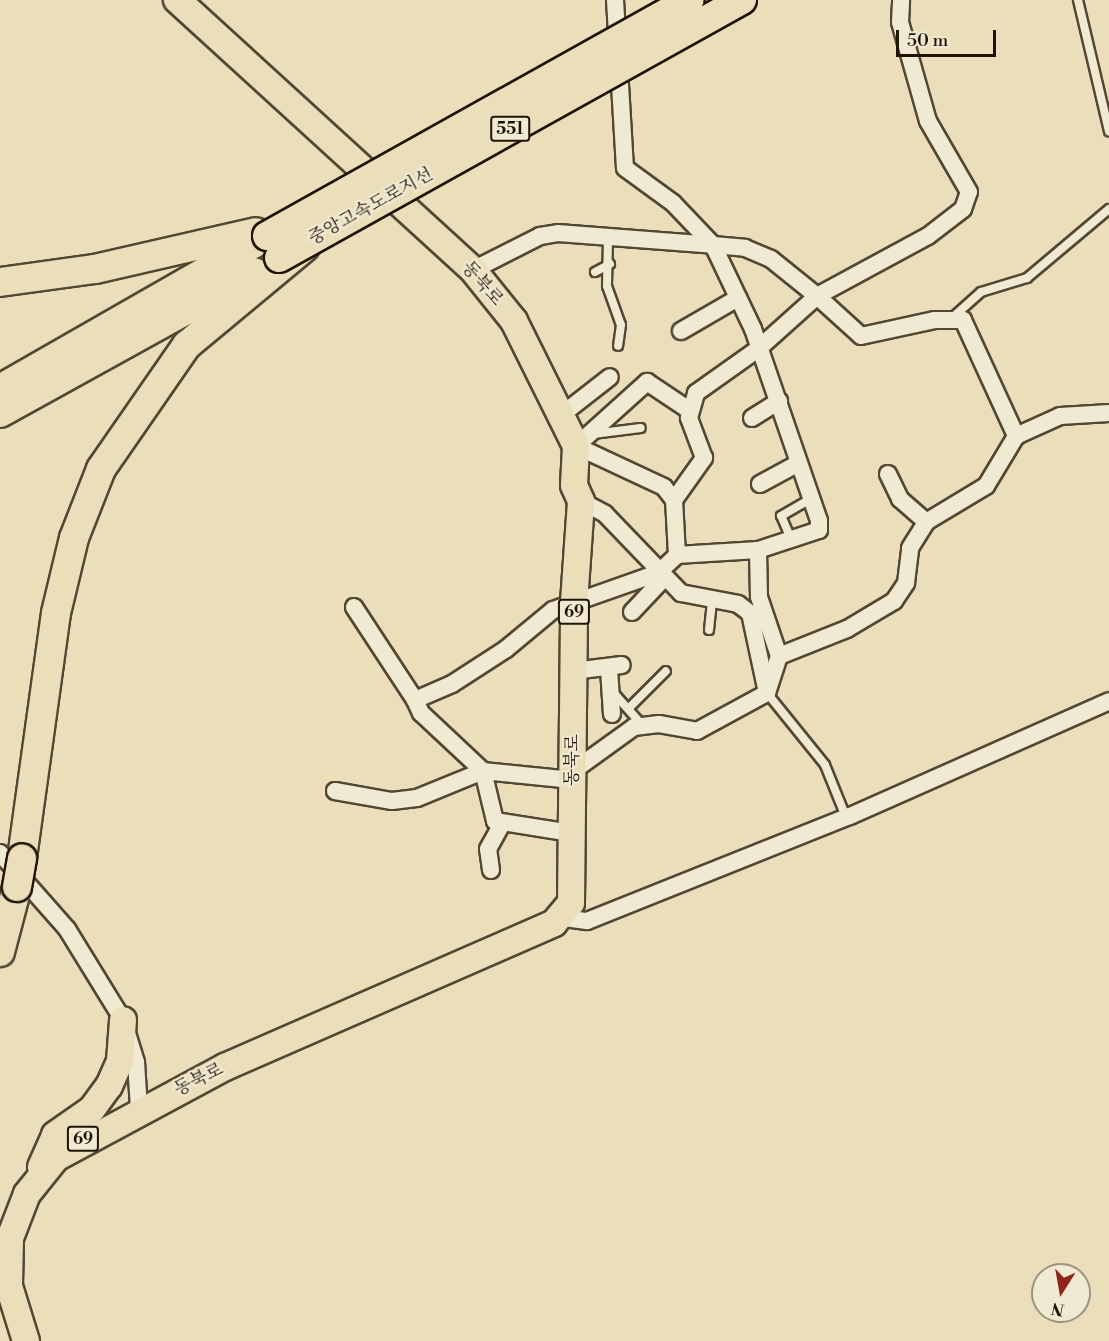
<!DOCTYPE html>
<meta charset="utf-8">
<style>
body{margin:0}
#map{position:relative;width:1109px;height:1341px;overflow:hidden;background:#eadfba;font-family:"Libre Bodoni","Noto Serif KR",serif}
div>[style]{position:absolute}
.roads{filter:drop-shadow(2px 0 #534734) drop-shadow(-2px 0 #534734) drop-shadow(0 2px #534734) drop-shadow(0 -2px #534734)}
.service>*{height:8px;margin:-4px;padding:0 4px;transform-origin:4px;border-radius:4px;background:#f1ead2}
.minor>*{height:16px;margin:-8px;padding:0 8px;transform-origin:8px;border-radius:8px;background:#f1ead2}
.primary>*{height:26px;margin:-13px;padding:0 13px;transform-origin:13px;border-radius:13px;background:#eadfba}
.motorway>*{height:28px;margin:-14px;padding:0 14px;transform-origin:14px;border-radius:14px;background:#eadfba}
.bridges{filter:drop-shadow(2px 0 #211407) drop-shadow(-2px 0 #211407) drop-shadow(0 2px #211407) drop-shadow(0 -2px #211407)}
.motorway-bridge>*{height:28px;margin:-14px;padding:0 14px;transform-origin:14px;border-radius:14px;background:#eadfba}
span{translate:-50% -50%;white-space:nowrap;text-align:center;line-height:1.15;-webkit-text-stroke:4.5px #f1ead2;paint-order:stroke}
.shield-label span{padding:2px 4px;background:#f1ead2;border:2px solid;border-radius:4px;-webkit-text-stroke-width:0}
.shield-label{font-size:16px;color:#211407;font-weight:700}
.street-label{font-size:18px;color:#211407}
.north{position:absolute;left:1031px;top:1263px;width:60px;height:60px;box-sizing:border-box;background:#f1ead2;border:2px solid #9e9481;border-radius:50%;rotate:191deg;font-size:16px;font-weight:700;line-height:24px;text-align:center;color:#211407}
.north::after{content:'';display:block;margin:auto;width:21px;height:27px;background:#8f2418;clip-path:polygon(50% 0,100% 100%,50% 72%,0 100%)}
.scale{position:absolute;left:896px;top:30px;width:100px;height:27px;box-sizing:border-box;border:3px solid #211407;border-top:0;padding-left:8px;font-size:18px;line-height:21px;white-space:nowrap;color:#211407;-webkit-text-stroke:4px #f1ead2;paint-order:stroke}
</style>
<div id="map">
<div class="roads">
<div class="service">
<div style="left:1078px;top:0;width:135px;rotate:76.7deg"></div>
<div style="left:608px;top:238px;width:48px;rotate:91.2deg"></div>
<div style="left:607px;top:286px;width:41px;rotate:70.3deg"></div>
<div style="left:621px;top:325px;width:21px;rotate:98deg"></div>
<div style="left:595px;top:272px;width:17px;rotate:-28deg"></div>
<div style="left:952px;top:318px;width:39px;rotate:-42deg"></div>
<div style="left:981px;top:292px;width:48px;rotate:-16.9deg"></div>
<div style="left:1027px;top:278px;width:107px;rotate:-40.1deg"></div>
<div style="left:593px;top:434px;width:48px;rotate:-7.1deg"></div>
<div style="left:791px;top:539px;width:25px;rotate:-113deg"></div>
<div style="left:781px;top:516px;width:34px;rotate:-30deg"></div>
<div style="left:709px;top:630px;width:31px;rotate:-84deg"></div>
<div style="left:612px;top:691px;width:47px;rotate:48.5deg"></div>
<div style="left:767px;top:693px;width:92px;rotate:51.1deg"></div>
<div style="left:825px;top:765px;width:56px;rotate:68deg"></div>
<div style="left:629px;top:708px;width:52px;rotate:-45deg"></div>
</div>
<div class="minor">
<div style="left:615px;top:0;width:168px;rotate:86.6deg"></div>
<div style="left:625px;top:168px;width:59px;rotate:36.1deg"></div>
<div style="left:673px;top:203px;width:58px;rotate:46.4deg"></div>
<div style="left:713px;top:245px;width:93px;rotate:64.5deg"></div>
<div style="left:753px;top:329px;width:203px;rotate:71deg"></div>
<div style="left:819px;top:521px;width:9px;rotate:90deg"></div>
<div style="left:819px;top:530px;width:64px;rotate:161.8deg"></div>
<div style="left:758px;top:550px;width:47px;rotate:88.8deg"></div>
<div style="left:759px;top:597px;width:62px;rotate:71.3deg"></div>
<div style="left:473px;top:270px;width:75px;rotate:-26.9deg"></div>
<div style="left:540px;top:236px;width:18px;rotate:-9deg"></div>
<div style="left:558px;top:233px;width:155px;rotate:4.4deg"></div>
<div style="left:713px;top:245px;width:32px;rotate:5deg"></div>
<div style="left:745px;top:248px;width:28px;rotate:23deg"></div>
<div style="left:771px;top:259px;width:59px;rotate:38.8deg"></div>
<div style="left:817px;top:296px;width:126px;rotate:-28.4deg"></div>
<div style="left:928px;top:236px;width:44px;rotate:-37.6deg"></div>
<div style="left:963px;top:209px;width:18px;rotate:-71deg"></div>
<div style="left:969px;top:192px;width:82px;rotate:-120deg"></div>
<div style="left:928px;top:121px;width:103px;rotate:-105.8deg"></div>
<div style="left:900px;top:22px;width:22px;rotate:-87deg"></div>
<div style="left:681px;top:331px;width:66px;rotate:-30.1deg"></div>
<div style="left:560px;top:416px;width:63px;rotate:-38deg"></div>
<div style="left:752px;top:418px;width:32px;rotate:-32deg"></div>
<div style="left:888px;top:474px;width:28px;rotate:64deg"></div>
<div style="left:900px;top:499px;width:35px;rotate:41deg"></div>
<div style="left:760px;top:484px;width:42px;rotate:-28.4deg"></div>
<div style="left:674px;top:500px;width:52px;rotate:-54.5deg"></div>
<div style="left:704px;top:458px;width:43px;rotate:-110.6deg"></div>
<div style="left:689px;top:418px;width:26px;rotate:-74deg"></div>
<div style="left:696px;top:393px;width:76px;rotate:-35.4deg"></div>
<div style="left:758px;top:349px;width:79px;rotate:-41.9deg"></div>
<div style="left:817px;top:296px;width:59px;rotate:42.3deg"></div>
<div style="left:861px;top:336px;width:76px;rotate:-12.2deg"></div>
<div style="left:935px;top:320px;width:28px"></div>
<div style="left:963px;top:320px;width:128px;rotate:65.4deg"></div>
<div style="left:581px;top:501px;width:27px;rotate:28deg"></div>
<div style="left:605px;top:514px;width:110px;rotate:46.1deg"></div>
<div style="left:681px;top:593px;width:58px;rotate:10.9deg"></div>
<div style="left:738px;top:604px;width:15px;rotate:37deg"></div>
<div style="left:750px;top:613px;width:82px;rotate:78deg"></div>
<div style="left:677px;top:555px;width:55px;rotate:-93.1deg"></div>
<div style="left:674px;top:500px;width:16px;rotate:-128deg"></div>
<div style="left:664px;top:487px;width:97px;rotate:-155deg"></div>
<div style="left:576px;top:446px;width:96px;rotate:-42deg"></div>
<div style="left:647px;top:382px;width:50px;rotate:33.7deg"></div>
<div style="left:354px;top:607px;width:111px;rotate:56.7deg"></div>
<div style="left:632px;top:612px;width:47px;rotate:-46.7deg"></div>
<div style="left:609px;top:669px;width:45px;rotate:86.2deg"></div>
<div style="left:573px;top:671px;width:49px;rotate:-7deg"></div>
<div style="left:573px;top:771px;width:75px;rotate:-35.8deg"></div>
<div style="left:634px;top:727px;width:25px;rotate:-7deg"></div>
<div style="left:659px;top:724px;width:39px;rotate:10deg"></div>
<div style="left:697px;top:731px;width:80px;rotate:-28.5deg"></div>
<div style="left:767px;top:693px;width:39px;rotate:-72deg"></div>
<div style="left:779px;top:656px;width:73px;rotate:-21.7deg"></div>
<div style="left:847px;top:629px;width:55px;rotate:-30.8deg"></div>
<div style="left:894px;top:601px;width:22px;rotate:-56deg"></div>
<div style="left:906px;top:583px;width:35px;rotate:-83deg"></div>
<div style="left:910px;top:548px;width:31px;rotate:-58deg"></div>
<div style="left:926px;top:522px;width:70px;rotate:-31deg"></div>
<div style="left:986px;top:486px;width:58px;rotate:-59deg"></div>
<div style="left:1016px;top:436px;width:48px;rotate:-24.4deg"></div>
<div style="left:1060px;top:416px;width:49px;rotate:-3.5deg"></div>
<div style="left:335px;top:791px;width:58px;rotate:10deg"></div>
<div style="left:392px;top:801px;width:25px;rotate:-7deg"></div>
<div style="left:417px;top:798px;width:71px;rotate:-22.2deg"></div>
<div style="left:483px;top:771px;width:90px;rotate:5.7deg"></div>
<div style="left:571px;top:833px;width:77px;rotate:-171deg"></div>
<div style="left:495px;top:821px;width:51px;rotate:-103.5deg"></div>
<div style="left:483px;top:771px;width:85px;rotate:-136.9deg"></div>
<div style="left:421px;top:713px;width:14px;rotate:-115deg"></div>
<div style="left:415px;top:700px;width:40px;rotate:-23.4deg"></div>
<div style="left:452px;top:684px;width:64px;rotate:-32.9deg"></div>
<div style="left:506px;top:649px;width:61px;rotate:-39.7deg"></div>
<div style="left:553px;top:610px;width:111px;rotate:-19.4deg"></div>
<div style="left:658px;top:573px;width:26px;rotate:-43deg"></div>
<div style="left:677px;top:555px;width:81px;rotate:-3.5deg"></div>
<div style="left:0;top:853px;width:101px;rotate:48.6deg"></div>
<div style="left:67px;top:929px;width:107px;rotate:58.4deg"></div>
<div style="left:123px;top:1020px;width:44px;rotate:72.8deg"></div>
<div style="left:136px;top:1062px;width:47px;rotate:86.3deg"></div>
<div style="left:491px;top:870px;width:21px;rotate:-98deg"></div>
<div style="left:488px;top:849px;width:26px;rotate:-61deg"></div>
<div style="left:557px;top:917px;width:30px;rotate:8deg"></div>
<div style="left:587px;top:921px;width:283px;rotate:-21.8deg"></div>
<div style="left:850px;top:816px;width:283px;rotate:-23.9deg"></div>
</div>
<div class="primary">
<div style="left:41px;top:1167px;width:35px;rotate:-66deg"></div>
<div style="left:55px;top:1135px;width:45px;rotate:-35.1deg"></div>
<div style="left:92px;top:1109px;width:29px;rotate:-54deg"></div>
<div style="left:109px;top:1086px;width:27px;rotate:-66deg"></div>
<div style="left:120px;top:1061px;width:41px;rotate:-85.8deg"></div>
<div style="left:26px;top:1341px;width:58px;rotate:-107.2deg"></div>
<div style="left:9px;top:1286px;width:48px;rotate:-88.8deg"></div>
<div style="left:10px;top:1238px;width:47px;rotate:-68.9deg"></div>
<div style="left:27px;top:1194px;width:46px;rotate:-51.1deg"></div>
<div style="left:56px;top:1158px;width:192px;rotate:-28.3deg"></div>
<div style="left:225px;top:1067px;width:359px;rotate:-23.6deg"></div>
<div style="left:554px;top:923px;width:26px;rotate:-50deg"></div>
<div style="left:571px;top:903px;width:301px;rotate:-89.4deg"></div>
<div style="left:574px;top:602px;width:101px;rotate:-86deg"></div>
<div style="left:581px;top:501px;width:17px;rotate:-114deg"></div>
<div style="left:574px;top:485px;width:39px;rotate:-87deg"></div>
<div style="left:576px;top:446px;width:140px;rotate:-116.4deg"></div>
<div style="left:514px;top:321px;width:65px;rotate:-128.8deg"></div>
<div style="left:473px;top:270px;width:401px;rotate:-137.6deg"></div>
</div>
<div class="motorway">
<div style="left:0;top:282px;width:96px;rotate:-7.8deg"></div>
<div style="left:95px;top:269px;width:165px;rotate:-12.9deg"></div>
<div style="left:0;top:389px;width:308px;rotate:-29.8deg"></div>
<div style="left:0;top:413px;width:291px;rotate:-28.9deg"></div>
<div style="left:22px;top:858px;width:247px;rotate:-82.1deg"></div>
<div style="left:56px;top:613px;width:77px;rotate:-76.5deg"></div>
<div style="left:74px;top:538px;width:74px;rotate:-68.6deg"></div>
<div style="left:101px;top:469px;width:151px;rotate:-55.3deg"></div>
<div style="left:187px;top:345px;width:153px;rotate:-39.7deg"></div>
<div style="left:0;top:952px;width:67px;rotate:-75.3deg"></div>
</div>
</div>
<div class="bridges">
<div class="motorway-bridge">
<div style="left:267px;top:236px;width:484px;rotate:-29.2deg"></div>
<div style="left:279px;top:258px;width:530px;rotate:-29.13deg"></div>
<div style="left:17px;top:887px;width:29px;rotate:-80deg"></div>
</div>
</div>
<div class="shield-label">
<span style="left:510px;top:129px">551</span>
<span style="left:574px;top:612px">69</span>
<span style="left:83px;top:1139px">69</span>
</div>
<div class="street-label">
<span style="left:371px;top:207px;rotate:-29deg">중앙고속도로지선</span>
<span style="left:482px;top:284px;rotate:49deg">동북로</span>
<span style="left:573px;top:760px;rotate:-89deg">동북로</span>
<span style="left:199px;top:1080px;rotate:-26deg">동북로</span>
</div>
<div class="north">N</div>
<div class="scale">50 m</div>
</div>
